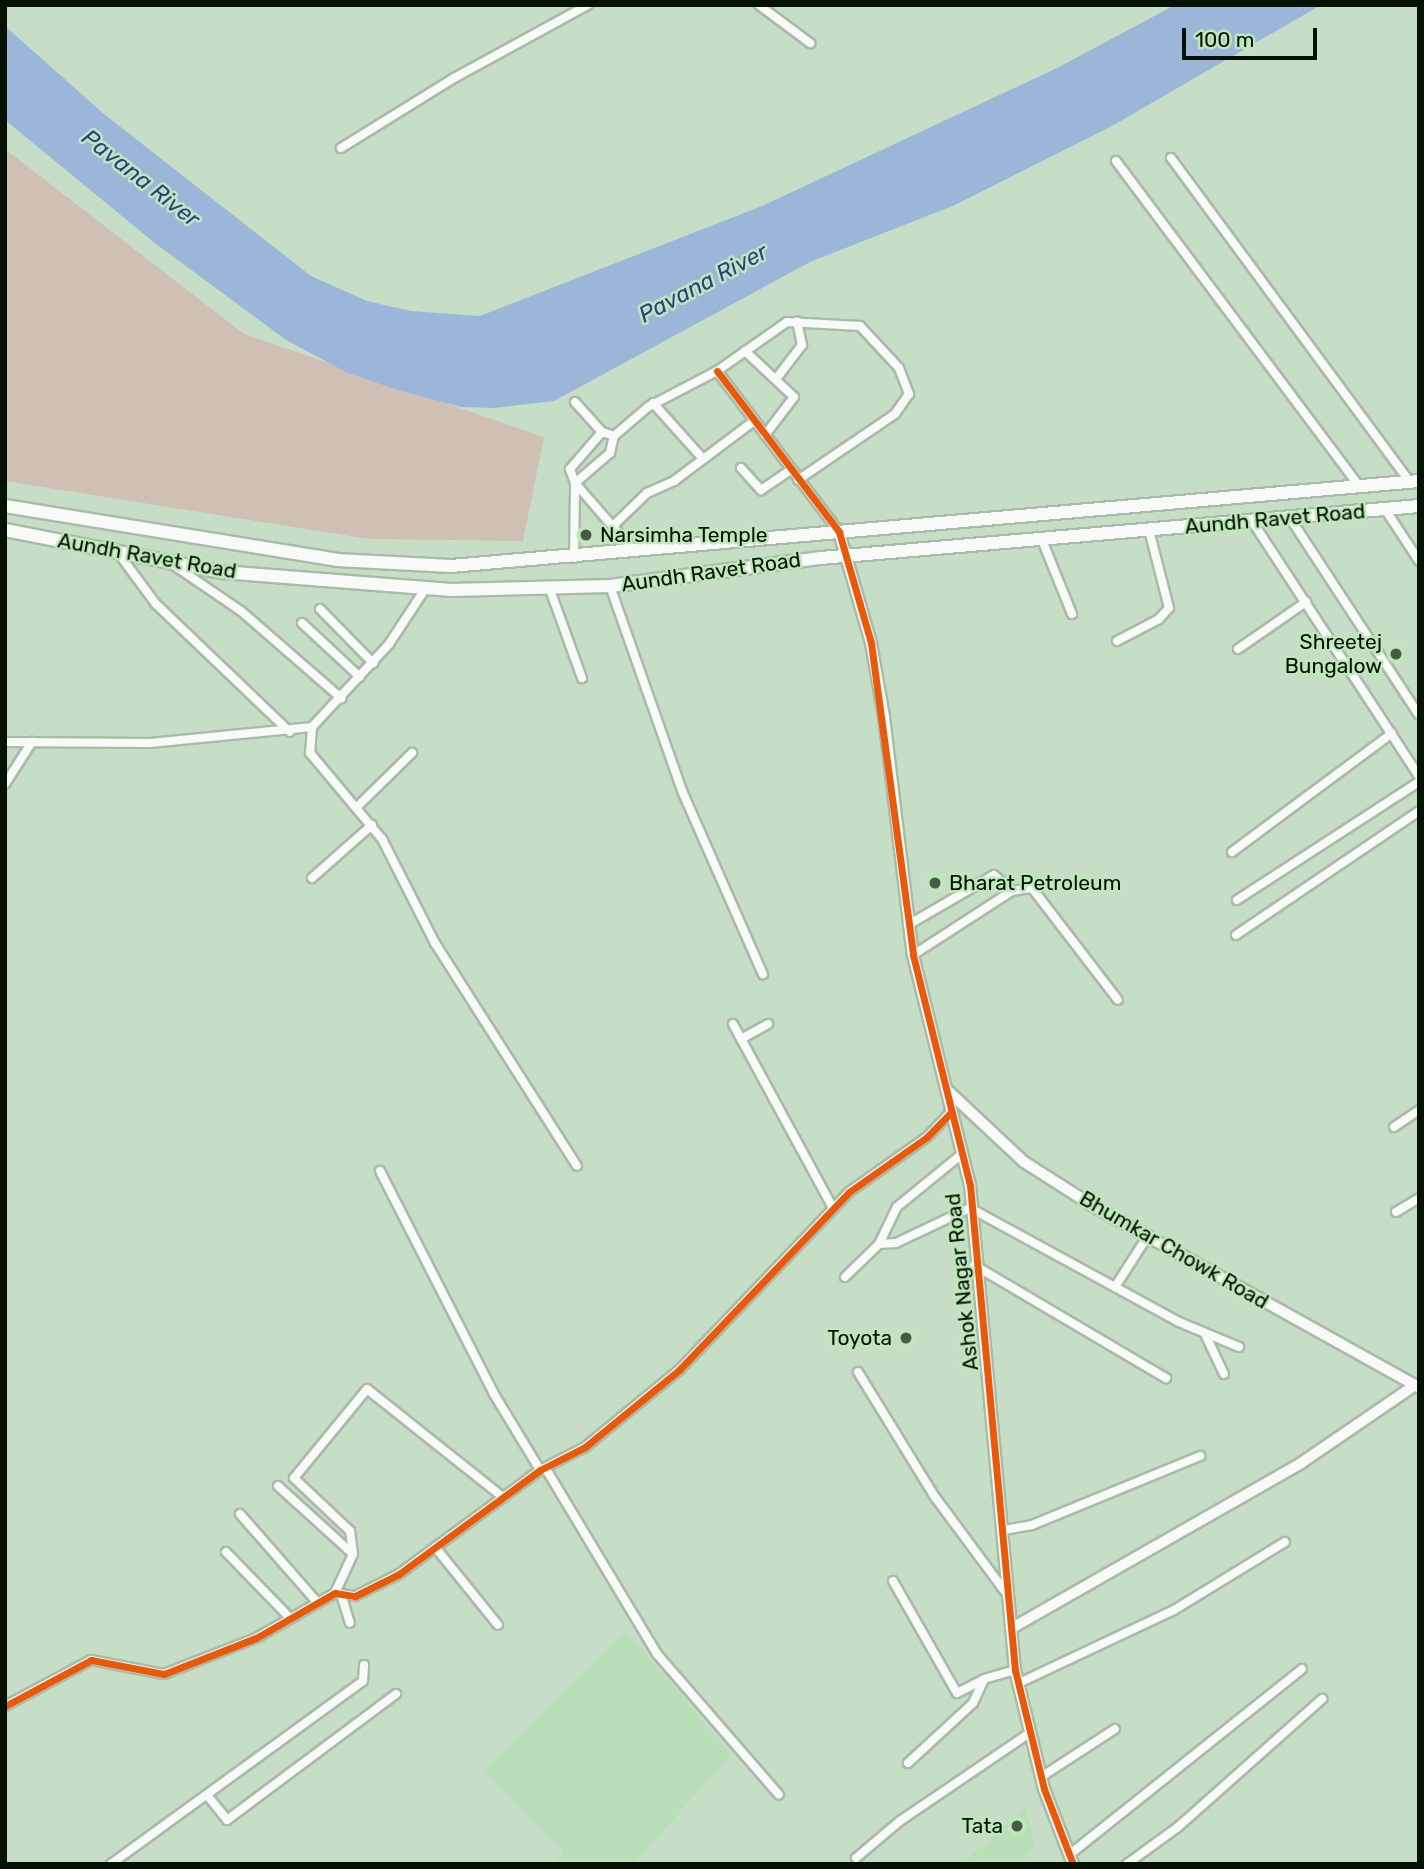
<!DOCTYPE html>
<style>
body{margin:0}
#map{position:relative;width:1424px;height:1869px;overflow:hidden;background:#c7dec6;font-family:Rubik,sans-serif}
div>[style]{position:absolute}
.built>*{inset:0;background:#badfb8}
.green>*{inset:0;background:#cfc0b3}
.water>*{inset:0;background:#9bb6d8}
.roads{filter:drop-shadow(2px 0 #a9bba8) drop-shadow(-2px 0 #a9bba8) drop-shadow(0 2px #a9bba8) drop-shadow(0 -2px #a9bba8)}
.minor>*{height:8px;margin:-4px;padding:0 4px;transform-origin:4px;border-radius:4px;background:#f7faf6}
.tertiary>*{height:10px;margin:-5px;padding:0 5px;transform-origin:5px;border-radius:5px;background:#f7faf6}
.primary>*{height:12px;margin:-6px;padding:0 6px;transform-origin:6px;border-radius:6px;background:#f7faf6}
.cycleway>*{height:7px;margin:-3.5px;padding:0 3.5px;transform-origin:3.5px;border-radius:3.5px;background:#e8590c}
.dots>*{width:19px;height:19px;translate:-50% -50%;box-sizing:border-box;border:4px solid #bee8bb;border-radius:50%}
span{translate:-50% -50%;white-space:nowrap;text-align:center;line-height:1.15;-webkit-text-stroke:5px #bee8bb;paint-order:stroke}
.street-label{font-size:21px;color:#041204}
.poi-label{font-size:21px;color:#041204}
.left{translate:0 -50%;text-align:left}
.right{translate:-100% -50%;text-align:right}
.water-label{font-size:23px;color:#244388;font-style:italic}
.frame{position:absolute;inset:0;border:7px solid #041204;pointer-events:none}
.scale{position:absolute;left:1182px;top:28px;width:135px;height:32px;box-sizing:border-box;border:4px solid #041204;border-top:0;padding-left:9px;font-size:21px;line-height:24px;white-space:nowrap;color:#041204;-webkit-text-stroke:5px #bee8bb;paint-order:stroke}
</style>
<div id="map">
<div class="built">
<div style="clip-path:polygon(627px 1631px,732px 1755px,633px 1864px,554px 1864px,563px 1852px,484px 1770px)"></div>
<div style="clip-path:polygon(1025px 1808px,1035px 1844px,1022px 1864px,962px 1864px)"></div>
</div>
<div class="green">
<div style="clip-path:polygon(5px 149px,244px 334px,544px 437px,523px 541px,369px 539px,5px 481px)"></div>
</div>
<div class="water">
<div style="clip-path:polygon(1175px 5px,1321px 5px,1112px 126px,955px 205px,810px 262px,554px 401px,494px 408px,461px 407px,401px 391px,348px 373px,286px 340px,156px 244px,5px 120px,5px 26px,104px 114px,311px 276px,367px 301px,411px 311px,480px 316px,762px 206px,1057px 68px)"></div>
</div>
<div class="roads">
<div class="minor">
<div style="left:759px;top:5px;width:64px;rotate:36.7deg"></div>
<div style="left:341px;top:148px;width:133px;rotate:-31.8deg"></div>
<div style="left:454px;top:78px;width:153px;rotate:-28.6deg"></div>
<div style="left:1171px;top:158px;width:403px;rotate:53.6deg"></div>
<div style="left:1116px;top:161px;width:406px;rotate:53.2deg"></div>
<div style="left:745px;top:351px;width:67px;rotate:43.2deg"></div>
<div style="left:794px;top:397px;width:48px;rotate:127.3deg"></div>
<div style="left:717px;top:371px;width:202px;rotate:52.8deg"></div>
<div style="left:776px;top:379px;width:43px;rotate:-52.6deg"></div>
<div style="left:802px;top:345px;width:24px;rotate:-102deg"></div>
<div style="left:575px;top:402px;width:40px;rotate:48deg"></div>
<div style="left:602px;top:432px;width:13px;rotate:18deg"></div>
<div style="left:614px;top:436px;width:45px;rotate:-40.5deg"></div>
<div style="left:648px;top:407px;width:78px;rotate:-27.6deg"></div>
<div style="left:717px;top:371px;width:85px;rotate:-35deg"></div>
<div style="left:787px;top:322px;width:73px;rotate:3.1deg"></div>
<div style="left:860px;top:326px;width:57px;rotate:47.1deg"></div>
<div style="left:899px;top:368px;width:28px;rotate:69deg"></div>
<div style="left:909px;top:394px;width:24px;rotate:125deg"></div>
<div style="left:895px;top:414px;width:117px;rotate:145.8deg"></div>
<div style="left:653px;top:403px;width:75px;rotate:48.2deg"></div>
<div style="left:741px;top:468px;width:30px;rotate:48deg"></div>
<div style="left:761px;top:490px;width:36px;rotate:-34deg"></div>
<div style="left:575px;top:483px;width:91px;rotate:49deg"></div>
<div style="left:575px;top:483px;width:46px;rotate:-40.6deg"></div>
<div style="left:610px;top:453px;width:17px;rotate:-77deg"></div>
<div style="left:1385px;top:509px;width:62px;rotate:56.8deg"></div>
<div style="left:1290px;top:518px;width:235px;rotate:56.8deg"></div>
<div style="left:1252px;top:521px;width:305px;rotate:56.8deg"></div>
<div style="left:615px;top:524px;width:45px;rotate:-44.1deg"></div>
<div style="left:647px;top:493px;width:30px;rotate:-24deg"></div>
<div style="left:674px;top:481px;width:100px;rotate:-36.9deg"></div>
<div style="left:1042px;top:540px;width:80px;rotate:67.9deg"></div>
<div style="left:119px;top:554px;width:62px;rotate:53.5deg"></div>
<div style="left:156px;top:604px;width:185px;rotate:43.7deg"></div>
<div style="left:574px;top:558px;width:75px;rotate:-89.2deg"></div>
<div style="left:575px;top:483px;width:15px;rotate:-110deg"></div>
<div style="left:570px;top:469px;width:49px;rotate:-49.1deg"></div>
<div style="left:172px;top:564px;width:83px;rotate:34.3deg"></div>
<div style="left:241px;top:611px;width:133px;rotate:41deg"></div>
<div style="left:610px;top:586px;width:219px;rotate:70.6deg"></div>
<div style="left:683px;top:793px;width:198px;rotate:66.2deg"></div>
<div style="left:549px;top:587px;width:97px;rotate:70.1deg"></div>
<div style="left:320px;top:609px;width:76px;rotate:45.5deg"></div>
<div style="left:302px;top:623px;width:79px;rotate:43deg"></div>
<div style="left:1117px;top:641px;width:47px;rotate:-27.6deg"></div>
<div style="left:1159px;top:619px;width:15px;rotate:-48deg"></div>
<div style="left:1169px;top:608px;width:81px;rotate:-104.4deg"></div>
<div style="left:1238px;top:649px;width:83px;rotate:-34.7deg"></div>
<div style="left:312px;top:727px;width:26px;rotate:94deg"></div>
<div style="left:310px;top:753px;width:112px;rotate:50.1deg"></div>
<div style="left:382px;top:839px;width:117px;rotate:63deg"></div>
<div style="left:435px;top:943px;width:264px;rotate:57.5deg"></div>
<div style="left:5px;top:742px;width:145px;rotate:0.4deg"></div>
<div style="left:150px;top:743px;width:163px;rotate:-5.6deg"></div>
<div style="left:312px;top:727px;width:113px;rotate:-47.1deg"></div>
<div style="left:389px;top:644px;width:64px;rotate:-56.6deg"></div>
<div style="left:5px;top:784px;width:50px;rotate:-57.3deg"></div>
<div style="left:358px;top:806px;width:76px;rotate:-44.5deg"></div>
<div style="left:1232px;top:852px;width:199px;rotate:-36.6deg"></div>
<div style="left:312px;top:878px;width:80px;rotate:-41.5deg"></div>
<div style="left:1237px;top:900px;width:217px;rotate:-33deg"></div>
<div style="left:908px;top:925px;width:99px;rotate:-30.2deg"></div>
<div style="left:994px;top:875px;width:24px;rotate:42deg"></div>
<div style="left:1236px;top:935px;width:221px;rotate:-34.1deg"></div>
<div style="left:913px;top:955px;width:118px;rotate:-32.9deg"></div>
<div style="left:1012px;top:891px;width:20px;rotate:-9deg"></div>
<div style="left:1032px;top:888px;width:141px;rotate:52.5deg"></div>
<div style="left:733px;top:1024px;width:209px;rotate:61.5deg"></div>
<div style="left:741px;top:1039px;width:31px;rotate:-29deg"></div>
<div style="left:1394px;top:1127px;width:30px;rotate:-34deg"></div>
<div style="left:380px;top:1171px;width:250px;rotate:62.9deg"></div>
<div style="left:494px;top:1394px;width:89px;rotate:58.8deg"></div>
<div style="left:1396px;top:1212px;width:27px;rotate:-31deg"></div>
<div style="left:879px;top:1244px;width:41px;rotate:-64.1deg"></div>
<div style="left:897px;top:1207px;width:84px;rotate:-39.2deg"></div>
<div style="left:974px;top:1265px;width:223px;rotate:30.5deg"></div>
<div style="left:845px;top:1277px;width:47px;rotate:-44.1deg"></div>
<div style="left:879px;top:1244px;width:17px;rotate:-3deg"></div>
<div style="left:896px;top:1243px;width:82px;rotate:-25.3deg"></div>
<div style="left:970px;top:1208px;width:238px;rotate:28.6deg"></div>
<div style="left:1179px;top:1322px;width:65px;rotate:22.6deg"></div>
<div style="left:1115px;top:1287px;width:59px;rotate:-57.4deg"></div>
<div style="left:1206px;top:1336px;width:42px;rotate:64.7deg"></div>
<div style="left:858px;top:1372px;width:147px;rotate:58.4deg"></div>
<div style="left:935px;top:1497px;width:124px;rotate:53.5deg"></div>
<div style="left:546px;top:1469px;width:216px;rotate:59deg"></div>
<div style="left:657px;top:1654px;width:186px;rotate:49.1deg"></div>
<div style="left:278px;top:1486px;width:101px;rotate:42.2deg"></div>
<div style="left:240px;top:1514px;width:117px;rotate:48.8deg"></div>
<div style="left:1004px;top:1530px;width:28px;rotate:-10deg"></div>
<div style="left:1032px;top:1525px;width:182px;rotate:-22.3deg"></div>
<div style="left:435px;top:1547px;width:100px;rotate:51.1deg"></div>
<div style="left:226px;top:1552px;width:92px;rotate:45.9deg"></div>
<div style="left:893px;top:1581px;width:129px;rotate:60.3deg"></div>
<div style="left:957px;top:1693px;width:30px;rotate:-27deg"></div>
<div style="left:335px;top:1593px;width:43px;rotate:-65.2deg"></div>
<div style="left:353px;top:1554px;width:23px;rotate:-97deg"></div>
<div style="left:350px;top:1531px;width:77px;rotate:-136.6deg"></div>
<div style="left:294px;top:1478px;width:115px;rotate:-50.6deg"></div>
<div style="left:367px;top:1389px;width:174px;rotate:38.5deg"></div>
<div style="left:341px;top:1594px;width:30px;rotate:73deg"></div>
<div style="left:1019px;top:1683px;width:171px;rotate:-25.2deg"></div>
<div style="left:1174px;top:1610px;width:130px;rotate:-31.5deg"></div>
<div style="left:5px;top:1706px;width:98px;rotate:-28.1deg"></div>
<div style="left:91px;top:1660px;width:74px;rotate:10.9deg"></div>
<div style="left:164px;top:1674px;width:99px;rotate:-21.4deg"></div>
<div style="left:256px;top:1638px;width:91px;rotate:-29.7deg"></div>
<div style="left:335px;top:1593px;width:20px;rotate:9deg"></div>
<div style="left:355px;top:1596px;width:49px;rotate:-26.6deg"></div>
<div style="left:399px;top:1574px;width:175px;rotate:-36.4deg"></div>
<div style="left:540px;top:1470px;width:51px;rotate:-27.1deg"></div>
<div style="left:585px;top:1447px;width:122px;rotate:-39.3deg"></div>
<div style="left:679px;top:1370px;width:246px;rotate:-46.3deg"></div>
<div style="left:849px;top:1192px;width:95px;rotate:-35.2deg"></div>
<div style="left:927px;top:1137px;width:35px;rotate:-46deg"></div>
<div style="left:908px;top:1763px;width:88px;rotate:-42.7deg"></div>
<div style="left:973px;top:1703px;width:26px;rotate:-65deg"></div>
<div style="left:984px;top:1679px;width:32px;rotate:-16deg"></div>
<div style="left:1041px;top:1777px;width:88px;rotate:-33deg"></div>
<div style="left:207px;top:1795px;width:32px;rotate:51deg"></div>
<div style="left:227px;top:1820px;width:211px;rotate:-36.7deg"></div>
<div style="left:1069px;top:1855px;width:298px;rotate:-38.6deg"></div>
<div style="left:856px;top:1858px;width:57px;rotate:-40.1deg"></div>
<div style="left:900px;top:1821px;width:158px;rotate:-34.2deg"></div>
<div style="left:111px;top:1864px;width:311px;rotate:-36deg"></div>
<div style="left:363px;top:1681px;width:16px;rotate:-86deg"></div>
<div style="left:1127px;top:1864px;width:63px;rotate:-36deg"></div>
<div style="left:1178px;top:1827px;width:193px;rotate:-41.6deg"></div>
</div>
<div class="tertiary">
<div style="left:839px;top:532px;width:116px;rotate:73.9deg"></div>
<div style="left:871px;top:643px;width:75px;rotate:80deg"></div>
<div style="left:884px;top:717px;width:240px;rotate:83.1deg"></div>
<div style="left:913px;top:955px;width:237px;rotate:76.1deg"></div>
<div style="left:970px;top:1185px;width:487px;rotate:84.7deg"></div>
<div style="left:1015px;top:1670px;width:122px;rotate:76.3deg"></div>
<div style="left:1044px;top:1789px;width:80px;rotate:68.9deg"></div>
<div style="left:946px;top:1089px;width:107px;rotate:43.1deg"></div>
<div style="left:1024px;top:1162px;width:84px;rotate:32.4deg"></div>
<div style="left:1095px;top:1207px;width:371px;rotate:29.1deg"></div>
<div style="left:1012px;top:1628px;width:333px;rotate:-29.7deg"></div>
<div style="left:1301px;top:1463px;width:137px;rotate:-34.3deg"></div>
</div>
<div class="primary">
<div style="left:5px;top:506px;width:336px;rotate:9.2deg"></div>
<div style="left:337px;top:560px;width:114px;rotate:3deg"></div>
<div style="left:451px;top:566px;width:972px;rotate:-5.02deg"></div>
<div style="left:5px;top:530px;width:221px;rotate:11deg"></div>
<div style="left:222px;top:572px;width:230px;rotate:4.5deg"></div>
<div style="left:451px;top:590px;width:159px;rotate:-1.4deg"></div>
<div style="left:610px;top:586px;width:213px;rotate:-7.6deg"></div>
<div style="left:821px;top:558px;width:600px;rotate:-4.97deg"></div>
</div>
</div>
<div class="cycleway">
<div style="left:717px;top:371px;width:202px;rotate:52.8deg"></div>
<div style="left:839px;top:532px;width:116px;rotate:73.9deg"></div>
<div style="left:871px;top:643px;width:315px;rotate:82.3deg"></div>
<div style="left:913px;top:955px;width:237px;rotate:76.1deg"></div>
<div style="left:970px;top:1185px;width:487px;rotate:84.7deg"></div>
<div style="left:1015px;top:1670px;width:122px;rotate:76.3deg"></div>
<div style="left:1044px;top:1789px;width:80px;rotate:68.9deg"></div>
<div style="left:5px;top:1706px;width:98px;rotate:-28.1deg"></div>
<div style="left:91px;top:1660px;width:74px;rotate:10.9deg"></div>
<div style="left:164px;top:1674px;width:99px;rotate:-21.4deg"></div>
<div style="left:256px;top:1638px;width:91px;rotate:-29.7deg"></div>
<div style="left:335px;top:1593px;width:20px;rotate:9deg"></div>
<div style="left:355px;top:1596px;width:49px;rotate:-26.6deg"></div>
<div style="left:399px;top:1574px;width:175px;rotate:-36.4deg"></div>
<div style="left:540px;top:1470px;width:51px;rotate:-27.1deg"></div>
<div style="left:585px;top:1447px;width:122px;rotate:-39.3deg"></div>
<div style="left:679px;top:1370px;width:246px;rotate:-46.3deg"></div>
<div style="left:849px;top:1192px;width:95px;rotate:-35.2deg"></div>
<div style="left:927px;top:1137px;width:35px;rotate:-46deg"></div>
</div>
<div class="dots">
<div style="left:586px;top:535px;background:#485948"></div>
<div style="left:1396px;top:654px;background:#485948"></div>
<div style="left:935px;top:883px;background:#485948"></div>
<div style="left:906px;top:1338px;background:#485948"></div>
<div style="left:1017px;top:1826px;background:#485948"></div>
</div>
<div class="street-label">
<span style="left:1275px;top:519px;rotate:-5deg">Aundh Ravet Road</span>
<span style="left:147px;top:556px;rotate:10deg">Aundh Ravet Road</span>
<span style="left:711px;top:572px;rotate:-8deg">Aundh Ravet Road</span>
<span style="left:1174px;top:1250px;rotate:30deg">Bhumkar Chowk Road</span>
<span style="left:962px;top:1282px;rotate:-96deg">Ashok Nagar Road</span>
</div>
<div class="poi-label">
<span class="left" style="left:600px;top:535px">Narsimha Temple</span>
<span class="right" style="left:1382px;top:654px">Shreetej<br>Bungalow</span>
<span class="left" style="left:949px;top:883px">Bharat Petroleum</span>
<span class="right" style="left:892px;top:1338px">Toyota</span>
<span class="right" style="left:1003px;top:1826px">Tata</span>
</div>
<div class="water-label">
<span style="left:141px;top:178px;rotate:38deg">Pavana River</span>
<span style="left:703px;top:283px;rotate:-28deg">Pavana River</span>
</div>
<div class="frame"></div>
<div class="scale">100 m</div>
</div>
